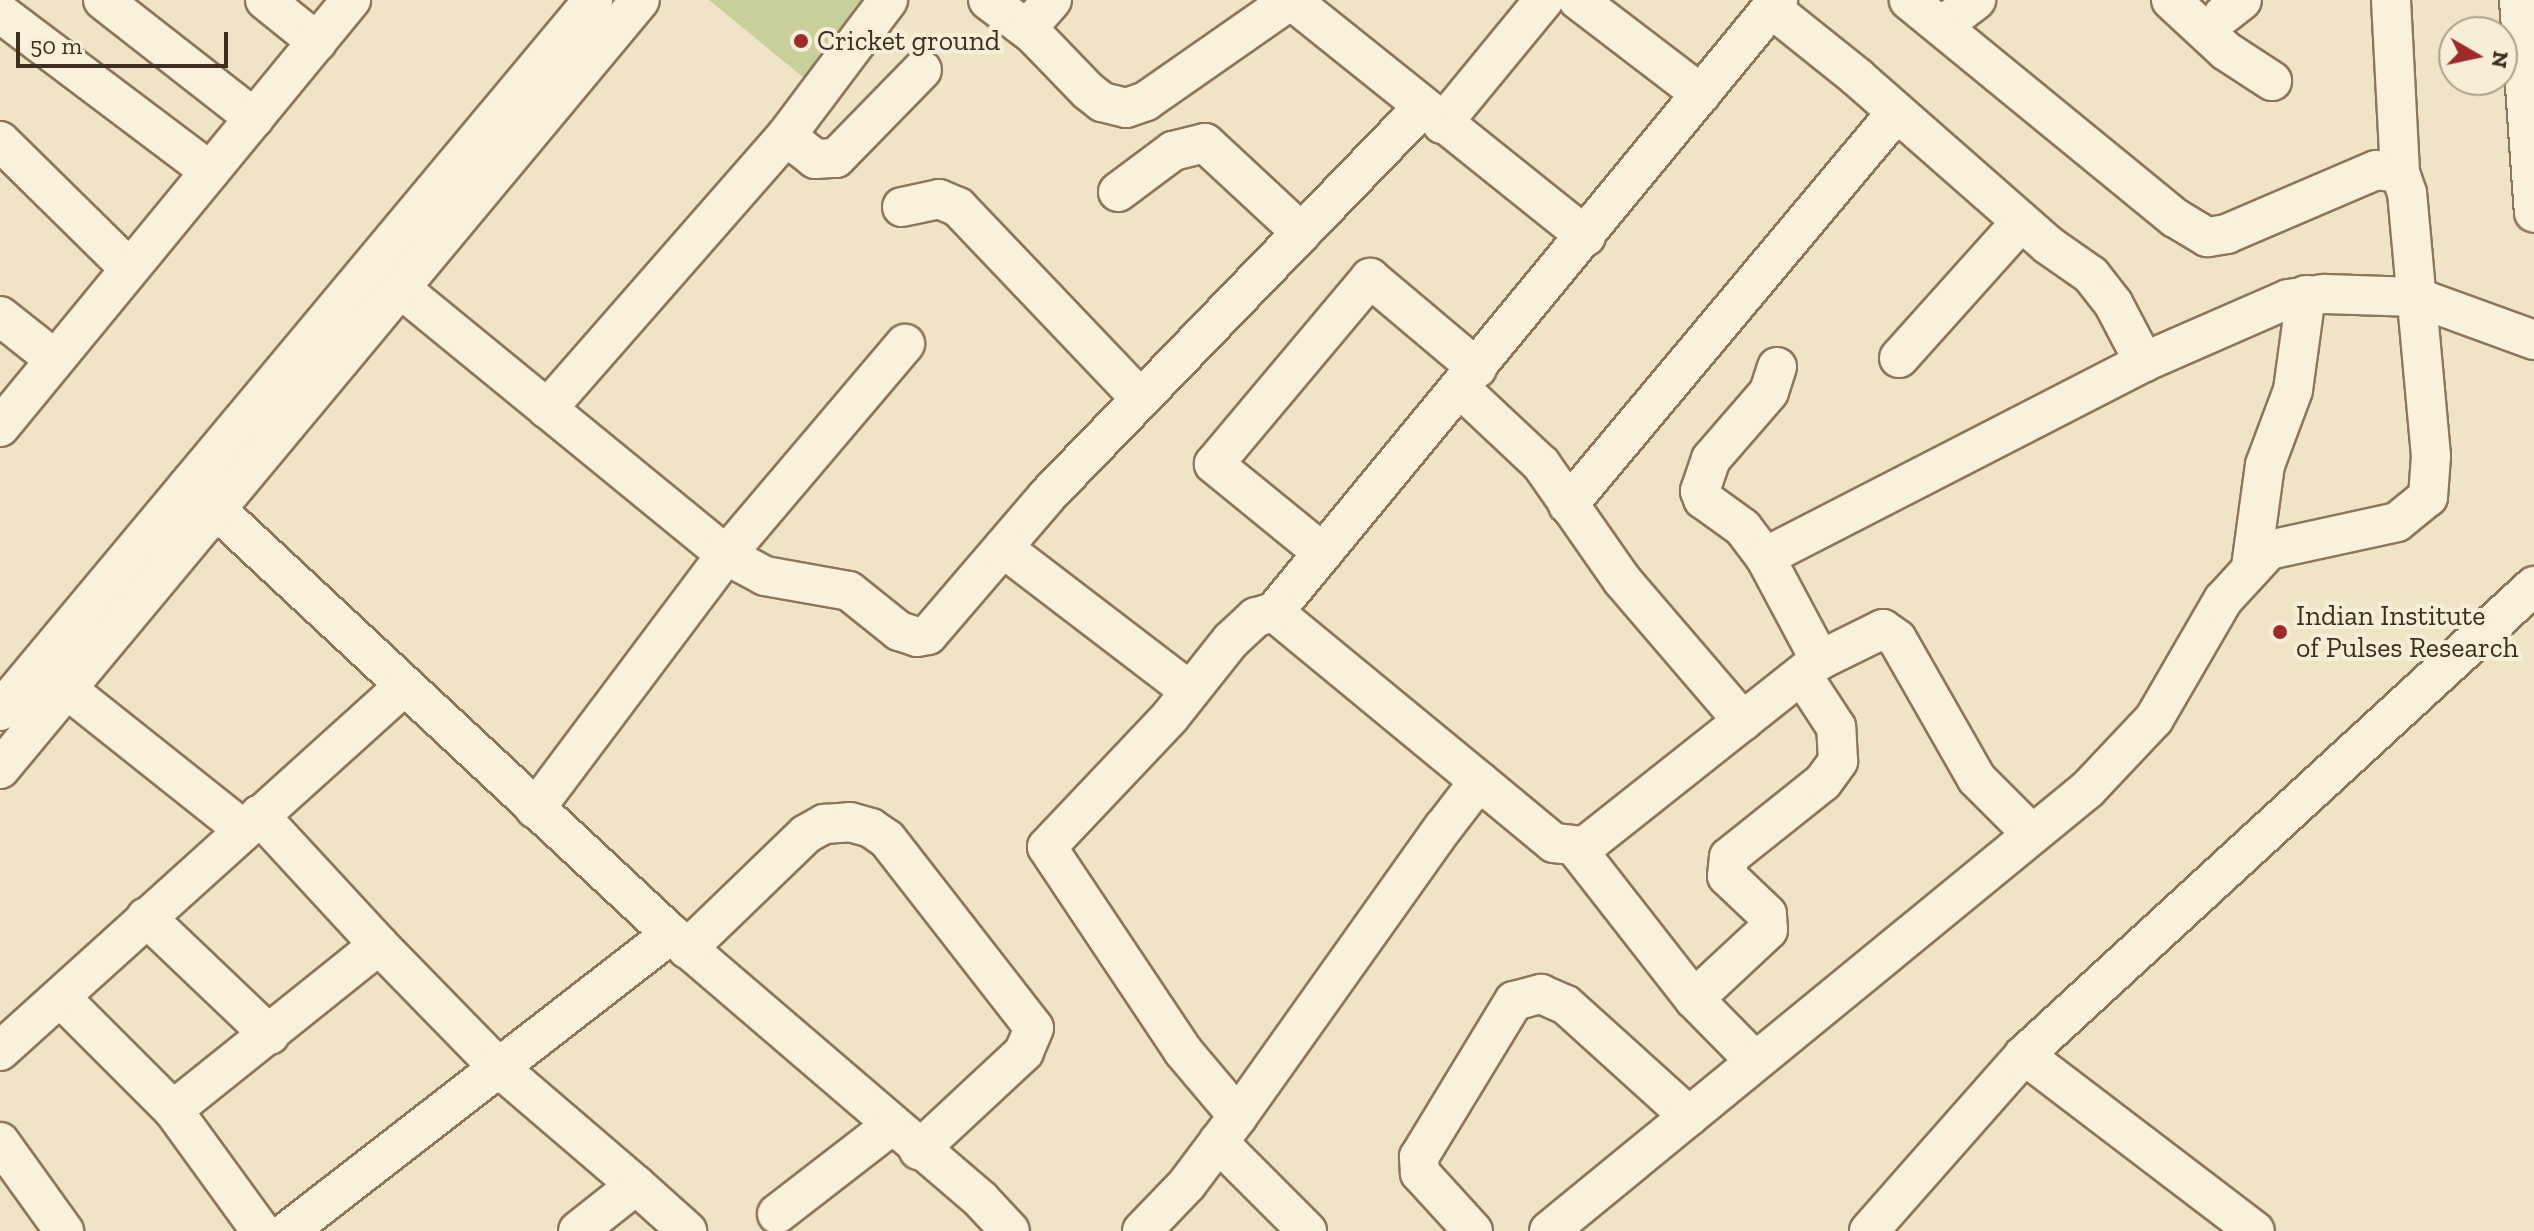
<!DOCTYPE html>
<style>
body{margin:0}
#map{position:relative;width:2534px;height:1231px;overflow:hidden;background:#f0e4c8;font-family:"Zilla Slab",serif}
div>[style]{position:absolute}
.green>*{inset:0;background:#c9cf9b}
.roads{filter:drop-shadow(2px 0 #8d765c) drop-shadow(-2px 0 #8d765c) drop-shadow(0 2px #8d765c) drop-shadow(0 -2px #8d765c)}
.minor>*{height:38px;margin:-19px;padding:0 19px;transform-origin:19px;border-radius:19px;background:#faf1dc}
.dots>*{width:22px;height:22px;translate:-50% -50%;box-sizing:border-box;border:4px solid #f7eed8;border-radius:50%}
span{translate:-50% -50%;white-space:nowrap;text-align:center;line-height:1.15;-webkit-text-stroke:8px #f7eed8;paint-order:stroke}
.poi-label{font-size:28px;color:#3d2e20}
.left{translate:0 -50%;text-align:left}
.north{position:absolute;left:2438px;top:16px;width:80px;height:80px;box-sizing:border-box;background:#f7eed8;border:2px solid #ada18e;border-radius:50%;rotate:99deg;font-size:22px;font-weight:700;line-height:32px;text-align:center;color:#3d2e20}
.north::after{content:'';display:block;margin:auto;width:28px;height:36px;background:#9e2a2b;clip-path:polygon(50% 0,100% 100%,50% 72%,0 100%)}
.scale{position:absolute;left:16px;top:32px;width:212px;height:36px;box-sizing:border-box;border:4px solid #3d2e20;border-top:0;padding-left:10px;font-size:24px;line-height:28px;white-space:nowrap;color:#3d2e20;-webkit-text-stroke:6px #f7eed8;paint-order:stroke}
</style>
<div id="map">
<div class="green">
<div style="clip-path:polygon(709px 0,876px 0,809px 82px)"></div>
</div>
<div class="roads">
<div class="minor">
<div style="left:103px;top:0;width:192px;rotate:38deg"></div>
<div style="left:265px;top:0;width:67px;rotate:38.9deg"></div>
<div style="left:988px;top:0;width:56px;rotate:37.1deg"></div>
<div style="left:1052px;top:0;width:28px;rotate:131deg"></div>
<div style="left:1034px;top:21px;width:13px;rotate:94deg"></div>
<div style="left:1033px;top:34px;width:79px;rotate:46deg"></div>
<div style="left:1088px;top:91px;width:18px;rotate:38deg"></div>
<div style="left:1102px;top:102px;width:25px;rotate:14deg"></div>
<div style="left:1126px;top:108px;width:21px;rotate:-19deg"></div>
<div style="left:1146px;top:101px;width:177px;rotate:-34.9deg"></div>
<div style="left:1291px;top:0;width:378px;rotate:38.7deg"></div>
<div style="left:1578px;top:0;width:155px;rotate:37.4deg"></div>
<div style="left:2171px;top:0;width:75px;rotate:42.8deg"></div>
<div style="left:2226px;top:51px;width:55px;rotate:33.1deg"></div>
<div style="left:2391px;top:0;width:173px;rotate:87deg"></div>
<div style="left:2519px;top:0;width:213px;rotate:86deg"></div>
<div style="left:1771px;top:8px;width:110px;rotate:38.7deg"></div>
<div style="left:1857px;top:77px;width:254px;rotate:41.3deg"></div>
<div style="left:2048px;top:245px;width:52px;rotate:34.9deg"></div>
<div style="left:2091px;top:275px;width:36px;rotate:52deg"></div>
<div style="left:2113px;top:303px;width:67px;rotate:62.3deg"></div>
<div style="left:0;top:13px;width:263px;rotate:37deg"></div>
<div style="left:2223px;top:15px;width:24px;rotate:-38deg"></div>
<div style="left:1942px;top:26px;width:43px;rotate:-37.4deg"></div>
<div style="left:1442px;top:124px;width:161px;rotate:-50.6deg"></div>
<div style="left:786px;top:136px;width:37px;rotate:38deg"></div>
<div style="left:815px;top:159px;width:21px;rotate:-3deg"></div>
<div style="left:836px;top:158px;width:123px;rotate:-45.7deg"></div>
<div style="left:0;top:141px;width:181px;rotate:44.6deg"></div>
<div style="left:1118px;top:192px;width:69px;rotate:-36.7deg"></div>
<div style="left:1173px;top:151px;width:33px;rotate:-14deg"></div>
<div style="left:1205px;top:143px;width:132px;rotate:42.9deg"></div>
<div style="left:902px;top:207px;width:38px;rotate:-12deg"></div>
<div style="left:939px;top:199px;width:21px;rotate:23deg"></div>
<div style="left:958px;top:207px;width:265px;rotate:46.4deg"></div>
<div style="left:400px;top:288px;width:421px;rotate:39.3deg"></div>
<div style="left:726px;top:555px;width:44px;rotate:28.3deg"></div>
<div style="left:765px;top:576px;width:85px;rotate:10.1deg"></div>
<div style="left:849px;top:591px;width:64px;rotate:38.7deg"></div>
<div style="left:899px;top:631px;width:19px;rotate:18deg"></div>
<div style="left:917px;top:637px;width:11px;rotate:-10deg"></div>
<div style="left:928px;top:635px;width:183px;rotate:-49.4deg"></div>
<div style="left:1047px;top:496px;width:540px;rotate:-45.98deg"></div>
<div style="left:0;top:316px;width:68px;rotate:38.4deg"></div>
<div style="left:1899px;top:358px;width:183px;rotate:-48.1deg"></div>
<div style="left:1777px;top:367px;width:26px;rotate:108deg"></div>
<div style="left:1769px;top:392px;width:89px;rotate:130.9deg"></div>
<div style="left:1711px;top:459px;width:34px;rotate:109deg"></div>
<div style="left:1700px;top:491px;width:9px;rotate:69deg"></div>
<div style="left:1703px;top:499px;width:49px;rotate:35.9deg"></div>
<div style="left:1743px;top:528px;width:36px;rotate:53deg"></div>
<div style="left:1765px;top:557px;width:117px;rotate:61.9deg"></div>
<div style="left:1460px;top:388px;width:111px;rotate:43.2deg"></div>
<div style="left:1541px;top:464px;width:141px;rotate:55.1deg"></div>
<div style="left:1622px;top:580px;width:186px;rotate:49.4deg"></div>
<div style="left:547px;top:409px;width:363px;rotate:-48.8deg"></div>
<div style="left:786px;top:136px;width:170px;rotate:-53.1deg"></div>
<div style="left:0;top:427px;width:553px;rotate:-50.58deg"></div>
<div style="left:189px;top:484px;width:659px;rotate:43.03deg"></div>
<div style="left:671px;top:934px;width:408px;rotate:40.6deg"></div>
<div style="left:981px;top:1200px;width:42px;rotate:46.9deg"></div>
<div style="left:1568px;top:505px;width:511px;rotate:-50.08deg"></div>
<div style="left:1003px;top:548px;width:235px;rotate:37.4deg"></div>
<div style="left:1323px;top:553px;width:141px;rotate:-140.8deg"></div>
<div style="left:1214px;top:464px;width:243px;rotate:-50deg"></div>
<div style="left:1370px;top:278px;width:140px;rotate:40.1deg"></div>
<div style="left:1765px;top:557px;width:426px;rotate:-27.2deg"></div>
<div style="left:2144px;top:362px;width:157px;rotate:-23.6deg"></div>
<div style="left:2288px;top:299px;width:37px;rotate:-8deg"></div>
<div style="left:2325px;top:294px;width:91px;rotate:1.9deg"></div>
<div style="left:2416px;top:297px;width:126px;rotate:20deg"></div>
<div style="left:2251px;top:567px;width:103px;rotate:-82.2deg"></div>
<div style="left:2265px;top:465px;width:80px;rotate:-69.5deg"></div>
<div style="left:2293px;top:390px;width:96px;rotate:-82.2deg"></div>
<div style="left:1274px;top:612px;width:793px;rotate:-50.53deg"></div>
<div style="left:68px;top:690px;width:223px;rotate:38.5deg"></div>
<div style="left:0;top:711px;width:926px;rotate:-50.17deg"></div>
<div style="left:0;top:769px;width:1000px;rotate:-50.23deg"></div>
<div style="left:1479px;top:781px;width:97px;rotate:39.6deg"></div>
<div style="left:1554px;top:843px;width:31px;rotate:6deg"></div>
<div style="left:1585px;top:846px;width:300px;rotate:-38.4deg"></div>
<div style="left:1820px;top:660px;width:70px;rotate:-26.2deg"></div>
<div style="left:1883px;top:629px;width:17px;rotate:36deg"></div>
<div style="left:1897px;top:639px;width:161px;rotate:60.3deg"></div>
<div style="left:1977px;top:779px;width:78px;rotate:45deg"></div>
<div style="left:535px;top:809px;width:318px;rotate:-53.1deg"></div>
<div style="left:726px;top:555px;width:277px;rotate:-49.7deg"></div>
<div style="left:1576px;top:848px;width:192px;rotate:52deg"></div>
<div style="left:1694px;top:999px;width:87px;rotate:45.5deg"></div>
<div style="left:146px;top:917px;width:171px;rotate:43.6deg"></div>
<div style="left:379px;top:945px;width:169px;rotate:45.7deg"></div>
<div style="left:497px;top:1066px;width:183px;rotate:40.6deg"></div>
<div style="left:636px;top:1185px;width:74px;rotate:141.6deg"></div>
<div style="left:687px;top:949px;width:165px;rotate:-44deg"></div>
<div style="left:806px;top:834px;width:21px;rotate:-29deg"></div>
<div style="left:824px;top:824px;width:26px;rotate:-4deg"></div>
<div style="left:850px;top:822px;width:22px;rotate:16deg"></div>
<div style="left:871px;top:828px;width:19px;rotate:35deg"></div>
<div style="left:887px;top:839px;width:239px;rotate:52.1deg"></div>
<div style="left:1034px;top:1028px;width:26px;rotate:113deg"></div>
<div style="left:1024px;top:1052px;width:144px;rotate:137deg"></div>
<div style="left:61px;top:998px;width:158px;rotate:45deg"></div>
<div style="left:173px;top:1110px;width:264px;rotate:-38.7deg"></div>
<div style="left:379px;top:945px;width:177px;rotate:-132.7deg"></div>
<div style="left:1694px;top:999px;width:101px;rotate:-43deg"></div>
<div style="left:1768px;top:930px;width:16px;rotate:-94deg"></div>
<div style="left:1767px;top:914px;width:55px;rotate:-136.5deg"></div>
<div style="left:1727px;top:876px;width:19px;rotate:-84deg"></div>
<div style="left:1729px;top:857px;width:120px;rotate:-38.6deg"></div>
<div style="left:1823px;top:782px;width:26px;rotate:-54deg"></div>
<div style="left:1838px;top:761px;width:34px;rotate:-93deg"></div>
<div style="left:1836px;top:727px;width:62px;rotate:-123.2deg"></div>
<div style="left:0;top:1051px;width:543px;rotate:-42.09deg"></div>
<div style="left:2024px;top:1055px;width:290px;rotate:37.3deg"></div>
<div style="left:173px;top:1110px;width:150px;rotate:54deg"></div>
<div style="left:0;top:1142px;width:110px;rotate:54.3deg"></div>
<div style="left:1218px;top:1142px;width:126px;rotate:45deg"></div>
<div style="left:636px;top:1185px;width:69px;rotate:42deg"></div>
<div style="left:777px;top:1214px;width:144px;rotate:-37.7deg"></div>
<div style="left:288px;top:1231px;width:485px;rotate:-37.8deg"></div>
<div style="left:1142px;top:1231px;width:65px;rotate:-46.2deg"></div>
<div style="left:1187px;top:1184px;width:85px;rotate:-53.1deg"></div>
<div style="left:1238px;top:1116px;width:354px;rotate:-54.6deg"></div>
<div style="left:1443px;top:828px;width:59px;rotate:-52.5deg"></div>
<div style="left:1479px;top:781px;width:266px;rotate:-140.5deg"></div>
<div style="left:1274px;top:612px;width:19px;rotate:164deg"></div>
<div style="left:1256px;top:617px;width:34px;rotate:137deg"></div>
<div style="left:1231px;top:640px;width:98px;rotate:128.4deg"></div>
<div style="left:1170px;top:717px;width:179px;rotate:133.4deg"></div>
<div style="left:1047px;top:847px;width:245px;rotate:56.3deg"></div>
<div style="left:1183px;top:1051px;width:85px;rotate:49.8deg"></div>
<div style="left:1473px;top:1231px;width:79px;rotate:-132.4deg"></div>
<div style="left:1420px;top:1173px;width:16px;rotate:-94deg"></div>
<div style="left:1419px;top:1157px;width:183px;rotate:-58.7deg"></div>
<div style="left:1514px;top:1001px;width:28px;rotate:-15deg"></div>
<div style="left:1541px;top:994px;width:27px;rotate:24deg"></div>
<div style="left:1566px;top:1005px;width:166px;rotate:42.1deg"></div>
<div style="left:1549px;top:1231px;width:697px;rotate:-39.35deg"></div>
<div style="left:2088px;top:789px;width:96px;rotate:-46.7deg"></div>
<div style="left:2154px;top:719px;width:138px;rotate:-59.9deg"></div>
<div style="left:2223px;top:600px;width:68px;rotate:-47.4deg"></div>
<div style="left:2269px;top:550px;width:131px;rotate:-12.3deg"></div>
<div style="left:2397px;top:522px;width:40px;rotate:-39deg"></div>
<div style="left:2428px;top:497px;width:41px;rotate:-85.8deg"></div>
<div style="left:2431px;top:456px;width:264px;rotate:-95.2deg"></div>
<div style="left:2407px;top:193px;width:21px;rotate:-109deg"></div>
<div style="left:2400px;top:173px;width:24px;rotate:-173deg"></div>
<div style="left:2376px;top:170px;width:162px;rotate:156.8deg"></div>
<div style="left:2227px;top:234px;width:20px;rotate:171deg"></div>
<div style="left:2207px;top:237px;width:37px;rotate:-149deg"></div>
<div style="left:2175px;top:218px;width:344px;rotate:-140.7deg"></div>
<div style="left:1869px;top:1231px;width:235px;rotate:-48.6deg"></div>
<div style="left:2024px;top:1055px;width:693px;rotate:-42.6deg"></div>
</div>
</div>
<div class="dots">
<div style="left:801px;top:41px;background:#9e2a2b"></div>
<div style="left:2280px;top:632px;background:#9e2a2b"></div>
</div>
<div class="poi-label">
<span class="left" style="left:817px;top:41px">Cricket ground</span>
<span class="left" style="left:2296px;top:632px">Indian Institute<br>of Pulses Research</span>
</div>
<div class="north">N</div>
<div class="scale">50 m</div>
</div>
